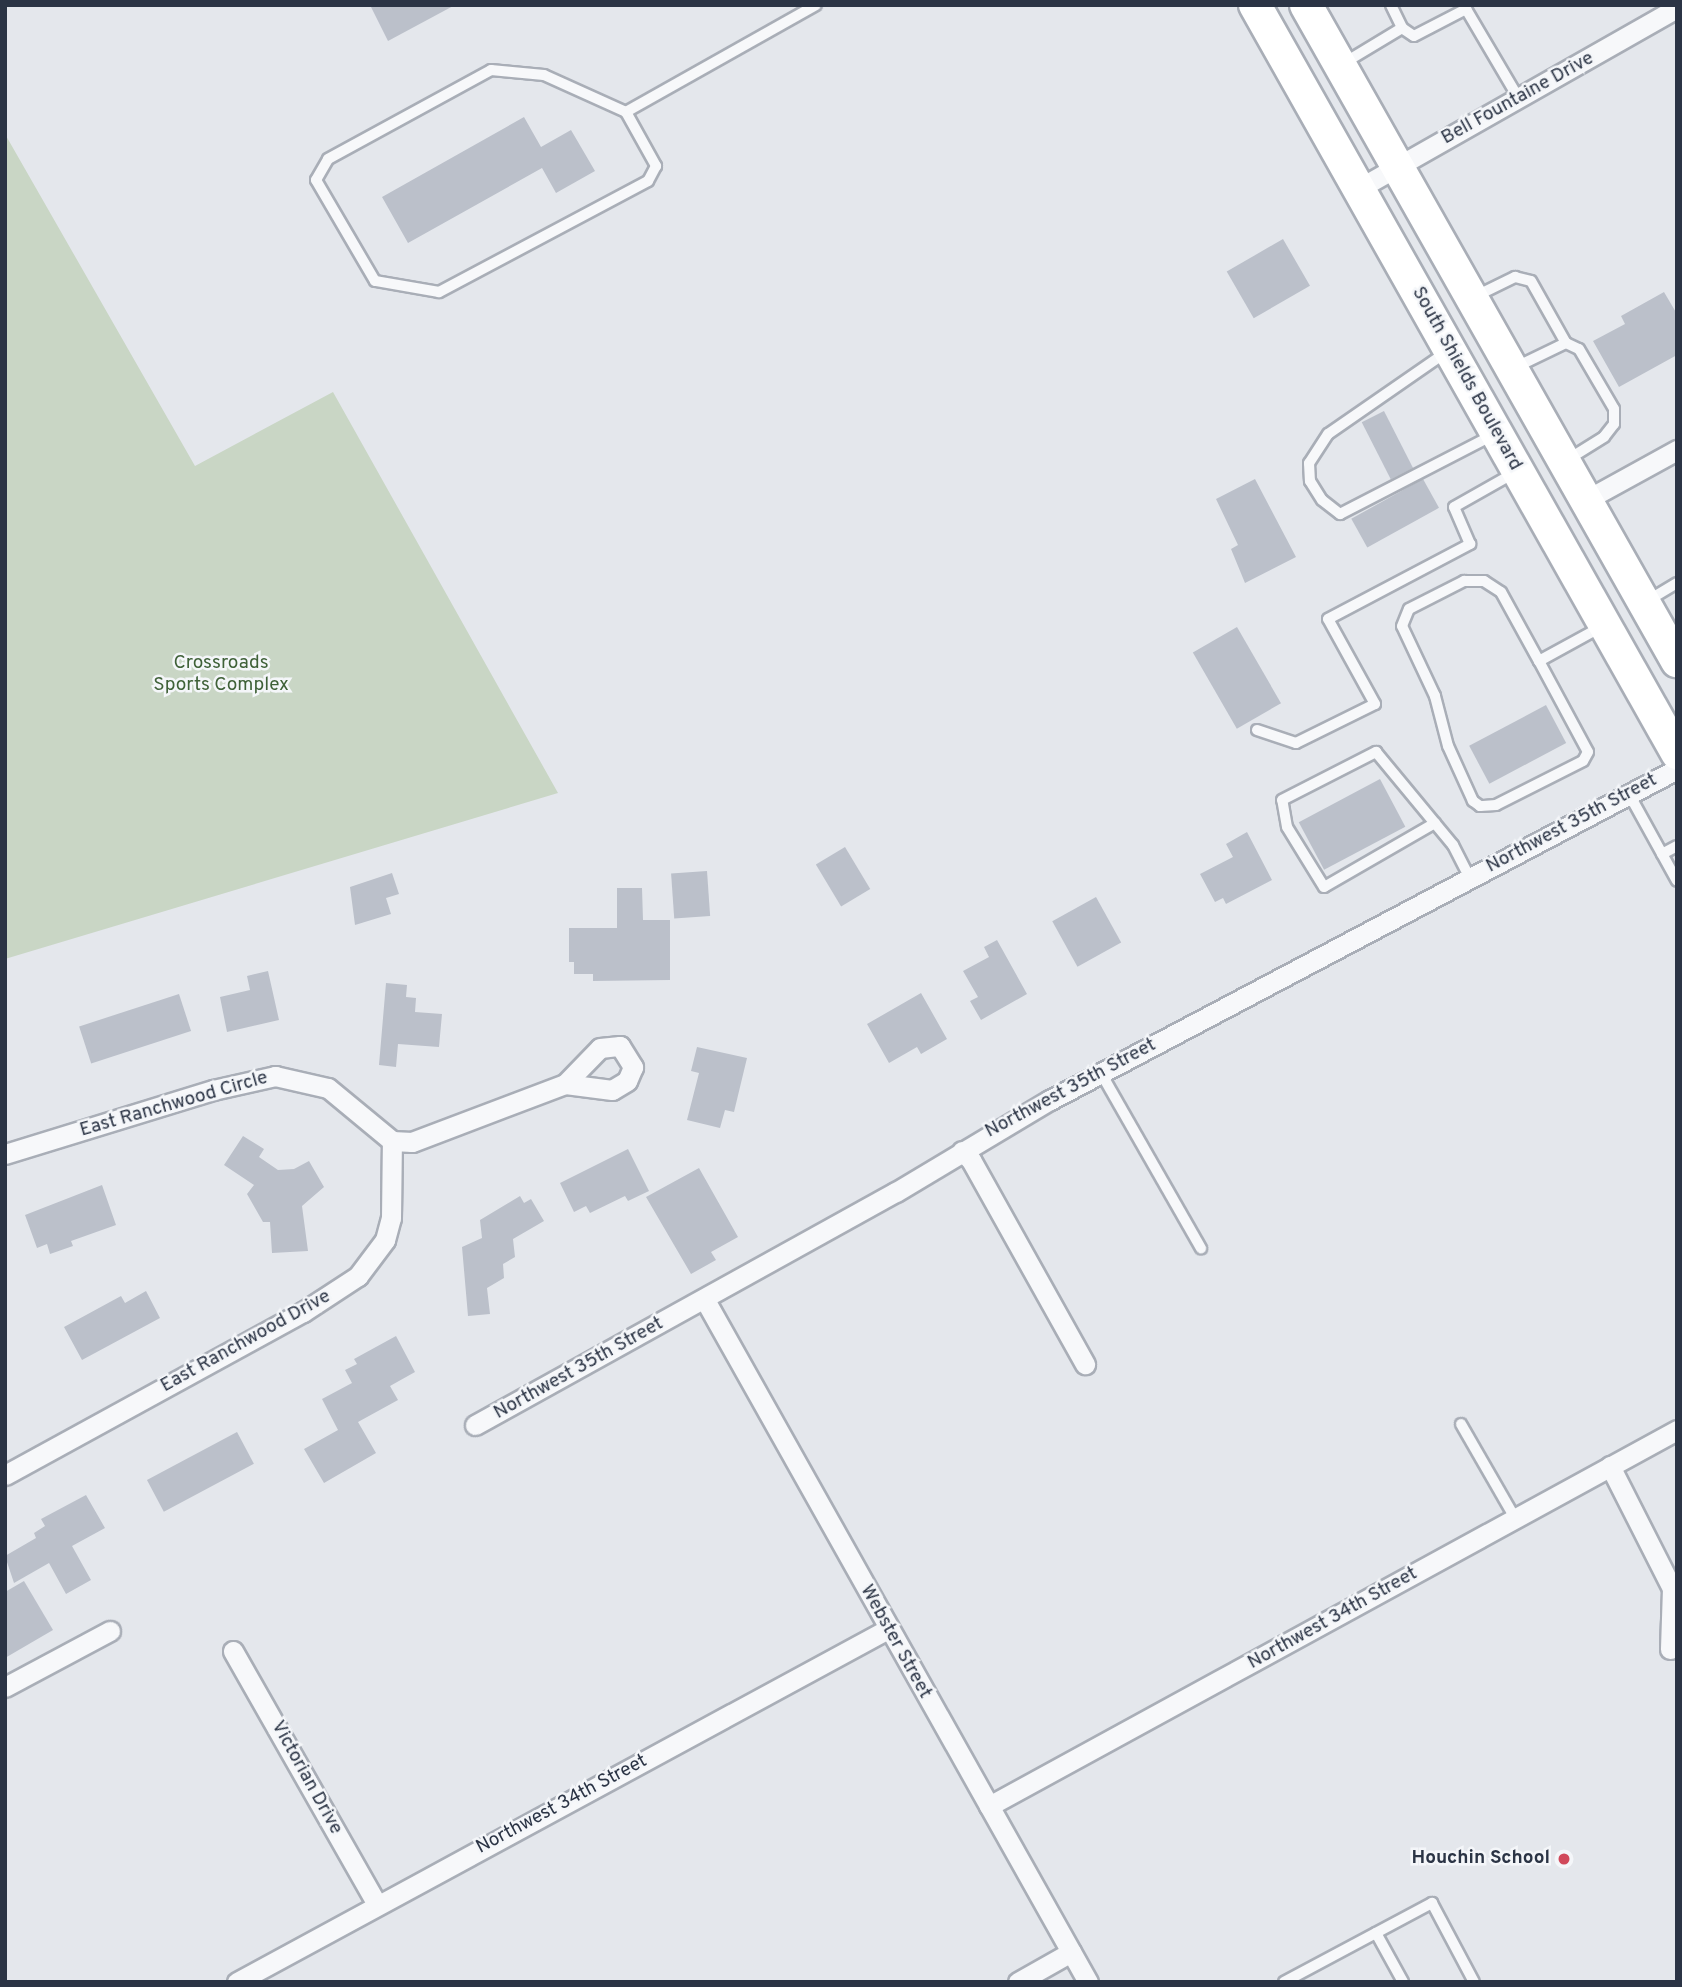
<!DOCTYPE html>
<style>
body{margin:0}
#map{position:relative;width:1682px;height:1987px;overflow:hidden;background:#e4e7ec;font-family:Overpass,sans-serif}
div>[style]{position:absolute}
.green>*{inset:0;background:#c9d6c5}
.building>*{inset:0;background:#bbc0ca;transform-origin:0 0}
.roads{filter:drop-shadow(2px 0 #a9aeb7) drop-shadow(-2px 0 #a9aeb7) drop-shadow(0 2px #a9aeb7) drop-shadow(0 -2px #a9aeb7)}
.lane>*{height:10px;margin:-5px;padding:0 5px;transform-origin:5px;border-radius:5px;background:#f7f8fa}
.street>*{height:19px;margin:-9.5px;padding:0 9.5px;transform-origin:9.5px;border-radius:9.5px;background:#f7f8fa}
.primary>*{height:32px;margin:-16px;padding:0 16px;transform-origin:16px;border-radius:16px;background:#fff}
.dots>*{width:19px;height:19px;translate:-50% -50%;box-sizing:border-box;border:4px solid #f4f6f9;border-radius:50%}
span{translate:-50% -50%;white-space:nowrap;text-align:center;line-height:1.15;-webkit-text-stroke:5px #f4f6f9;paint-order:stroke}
.street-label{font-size:19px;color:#2b3445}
.park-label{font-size:19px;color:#3f6138}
.poi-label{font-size:19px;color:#2b3445;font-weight:700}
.right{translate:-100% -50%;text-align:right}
.frame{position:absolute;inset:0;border:7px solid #2b3445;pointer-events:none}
</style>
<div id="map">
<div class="green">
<div style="clip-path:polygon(5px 134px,195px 466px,333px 392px,558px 793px,5px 959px)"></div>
</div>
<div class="building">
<div style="clip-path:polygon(370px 5px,455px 5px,388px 41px)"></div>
<div style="clip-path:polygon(524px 117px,541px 147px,571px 130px,595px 171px,556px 193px,542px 168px,408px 243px,382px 197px)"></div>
<div style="left:1283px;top:239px;width:54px;height:65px;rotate:60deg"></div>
<div style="clip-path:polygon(1664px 292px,1677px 314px,1677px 355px,1619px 387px,1593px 341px,1625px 324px,1621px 316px)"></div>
<div style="left:1384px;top:411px;width:64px;height:25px;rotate:63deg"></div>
<div style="clip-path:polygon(1255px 479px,1296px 557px,1245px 583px,1231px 549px,1238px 545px,1216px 499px)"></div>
<div style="left:1423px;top:479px;width:33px;height:82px;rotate:61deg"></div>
<div style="left:1237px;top:627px;width:88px;height:51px;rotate:60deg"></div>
<div style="left:1546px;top:705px;width:43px;height:87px;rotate:62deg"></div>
<div style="left:1380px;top:779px;width:54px;height:92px;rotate:62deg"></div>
<div style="clip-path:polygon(1247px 832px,1272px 880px,1226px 904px,1223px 898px,1215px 902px,1200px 874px,1233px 857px,1226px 844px)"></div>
<div style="left:845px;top:847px;width:49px;height:34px;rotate:59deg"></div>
<div style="left:707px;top:871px;width:45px;height:36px;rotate:86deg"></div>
<div style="clip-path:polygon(392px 873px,399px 894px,386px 898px,391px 914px,355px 925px,350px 887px)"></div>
<div style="clip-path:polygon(617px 888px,642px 888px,643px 920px,670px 920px,670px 980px,593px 981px,593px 974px,574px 974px,574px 962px,569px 962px,569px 928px,617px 928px)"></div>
<div style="left:1096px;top:897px;width:52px;height:50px;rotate:61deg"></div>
<div style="clip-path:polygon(997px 940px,1027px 994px,981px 1020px,970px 1001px,978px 997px,963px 971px,989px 957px,984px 947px)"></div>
<div style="clip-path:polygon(268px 971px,279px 1020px,227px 1032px,220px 997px,250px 990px,247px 976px)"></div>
<div style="clip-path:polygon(386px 983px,407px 985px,406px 997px,416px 998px,415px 1012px,442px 1014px,439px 1047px,398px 1044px,396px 1067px,379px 1065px)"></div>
<div style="clip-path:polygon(921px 993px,947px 1039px,921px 1054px,917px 1047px,889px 1063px,867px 1024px)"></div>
<div style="left:179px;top:994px;width:39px;height:105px;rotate:72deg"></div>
<div style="clip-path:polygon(697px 1047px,747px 1058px,734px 1112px,725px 1110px,720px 1128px,687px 1120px,699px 1073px,691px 1071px)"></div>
<div style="clip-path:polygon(243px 1136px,264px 1149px,259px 1157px,278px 1170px,294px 1169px,309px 1161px,324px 1187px,302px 1206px,308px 1251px,272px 1253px,270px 1222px,263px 1222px,247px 1194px,254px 1185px,224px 1165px)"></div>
<div style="clip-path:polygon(628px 1149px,649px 1191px,628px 1201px,625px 1196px,590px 1213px,586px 1206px,574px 1212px,560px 1183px)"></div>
<div style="clip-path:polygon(699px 1168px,738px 1237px,711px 1252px,716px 1260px,691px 1274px,646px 1197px)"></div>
<div style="clip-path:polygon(102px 1185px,116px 1225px,71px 1241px,73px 1246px,50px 1254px,47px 1244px,37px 1248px,25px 1215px)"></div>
<div style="clip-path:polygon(520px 1196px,524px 1203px,531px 1199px,544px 1221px,513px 1239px,515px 1257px,503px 1264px,504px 1278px,487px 1288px,490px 1314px,468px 1316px,462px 1247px,482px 1238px,480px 1220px)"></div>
<div style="clip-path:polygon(146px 1291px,160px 1318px,82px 1360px,64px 1327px,121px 1296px,125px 1303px)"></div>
<div style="clip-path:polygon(396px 1336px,415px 1372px,390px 1386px,398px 1400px,358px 1422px,376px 1453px,324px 1483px,304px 1449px,338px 1430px,322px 1399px,352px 1383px,345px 1370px,357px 1364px,354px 1359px)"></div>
<div style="left:237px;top:1432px;width:36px;height:102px;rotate:62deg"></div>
<div style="clip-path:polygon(86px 1495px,105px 1528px,72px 1546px,91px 1580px,66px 1594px,49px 1563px,14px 1583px,5px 1556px,36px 1538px,34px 1533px,45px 1526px,41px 1519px)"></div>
<div style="clip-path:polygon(24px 1581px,53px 1630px,5px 1658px,5px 1592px)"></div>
</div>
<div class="roads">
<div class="lane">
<div style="left:1391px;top:5px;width:25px;rotate:64deg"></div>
<div style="left:1344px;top:63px;width:68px;rotate:-31.1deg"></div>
<div style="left:1402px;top:28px;width:14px;rotate:34deg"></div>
<div style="left:1414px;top:36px;width:59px;rotate:-27.4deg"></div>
<div style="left:1466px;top:9px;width:104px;rotate:59.5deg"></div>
<div style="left:491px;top:70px;width:53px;rotate:5.4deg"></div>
<div style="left:544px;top:75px;width:90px;rotate:24.3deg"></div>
<div style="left:626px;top:112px;width:62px;rotate:60.9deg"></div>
<div style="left:656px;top:166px;width:17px;rotate:118deg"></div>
<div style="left:648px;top:181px;width:237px;rotate:152deg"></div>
<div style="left:439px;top:292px;width:65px;rotate:-170.2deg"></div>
<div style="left:375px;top:281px;width:117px;rotate:-120.3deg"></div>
<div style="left:316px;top:180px;width:24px;rotate:-60deg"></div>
<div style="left:328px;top:159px;width:186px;rotate:-28.6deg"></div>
<div style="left:626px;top:112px;width:218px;rotate:-29.4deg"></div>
<div style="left:1474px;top:297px;width:46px;rotate:-26deg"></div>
<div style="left:1515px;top:277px;width:16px;rotate:14deg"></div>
<div style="left:1531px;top:281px;width:71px;rotate:60.6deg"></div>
<div style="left:1445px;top:353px;width:142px;rotate:145.3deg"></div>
<div style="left:1328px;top:434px;width:35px;rotate:123deg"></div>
<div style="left:1309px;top:463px;width:18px;rotate:87deg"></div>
<div style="left:1310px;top:481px;width:22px;rotate:58deg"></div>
<div style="left:1322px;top:500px;width:23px;rotate:38deg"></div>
<div style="left:1340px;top:514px;width:172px;rotate:-27.3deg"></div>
<div style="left:1514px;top:368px;width:58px;rotate:-25.7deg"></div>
<div style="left:1566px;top:343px;width:14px;rotate:25deg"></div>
<div style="left:1579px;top:349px;width:69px;rotate:59.7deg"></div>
<div style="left:1614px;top:409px;width:15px;rotate:90deg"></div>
<div style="left:1614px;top:424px;width:16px;rotate:128deg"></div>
<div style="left:1604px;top:437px;width:44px;rotate:148.1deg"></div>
<div style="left:1647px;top:601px;width:35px;rotate:-31deg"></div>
<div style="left:1539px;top:661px;width:103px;rotate:61.7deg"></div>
<div style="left:1588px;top:752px;width:10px;rotate:119deg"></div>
<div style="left:1583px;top:761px;width:97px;rotate:153.2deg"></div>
<div style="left:1496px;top:805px;width:16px;rotate:176deg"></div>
<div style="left:1480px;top:806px;width:9px;rotate:-144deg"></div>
<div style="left:1473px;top:801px;width:60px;rotate:-114.4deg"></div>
<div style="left:1448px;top:746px;width:52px;rotate:-104.6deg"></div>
<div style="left:1435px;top:696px;width:77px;rotate:-115.2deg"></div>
<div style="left:1402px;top:626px;width:18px;rotate:-68deg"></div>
<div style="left:1409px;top:609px;width:62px;rotate:-27deg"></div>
<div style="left:1464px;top:581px;width:20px"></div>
<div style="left:1484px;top:581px;width:20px;rotate:33deg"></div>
<div style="left:1501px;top:592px;width:79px;rotate:61.2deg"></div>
<div style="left:1539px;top:661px;width:71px;rotate:-28.7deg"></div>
<div style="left:1257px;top:730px;width:41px;rotate:18.4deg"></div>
<div style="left:1296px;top:743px;width:88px;rotate:-26.3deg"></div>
<div style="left:1375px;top:704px;width:97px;rotate:-118.9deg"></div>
<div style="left:1328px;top:619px;width:161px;rotate:-27.8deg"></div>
<div style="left:1470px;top:544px;width:40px;rotate:-113.4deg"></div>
<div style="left:1454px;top:507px;width:69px;rotate:-29.5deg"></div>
<div style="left:1629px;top:794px;width:99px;rotate:61.1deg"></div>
<div style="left:1435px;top:823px;width:128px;rotate:150deg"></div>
<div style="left:1324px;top:887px;width:70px;rotate:-121.7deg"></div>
<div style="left:1287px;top:827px;width:27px;rotate:-100deg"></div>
<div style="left:1282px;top:800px;width:106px;rotate:-27.1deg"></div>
<div style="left:1376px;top:752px;width:121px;rotate:50.4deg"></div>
<div style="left:1453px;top:845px;width:37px;rotate:63deg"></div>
<div style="left:1662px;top:854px;width:17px;rotate:-28deg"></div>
<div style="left:1101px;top:1073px;width:202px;rotate:60.3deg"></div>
<div style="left:1461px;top:1424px;width:108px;rotate:60.1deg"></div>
<div style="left:1376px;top:1933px;width:56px;rotate:61.1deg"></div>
<div style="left:1284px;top:1982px;width:168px;rotate:-28.1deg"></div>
<div style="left:1432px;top:1903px;width:89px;rotate:62deg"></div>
</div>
<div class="street">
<div style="left:1358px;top:189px;width:367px;rotate:-29.6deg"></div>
<div style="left:1586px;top:500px;width:104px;rotate:-28.8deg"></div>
<div style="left:962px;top:1151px;width:13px;rotate:45deg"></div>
<div style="left:971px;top:1160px;width:234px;rotate:60.8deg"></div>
<div style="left:5px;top:1154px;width:218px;rotate:-17.1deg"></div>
<div style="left:213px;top:1090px;width:64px;rotate:-12.7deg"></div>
<div style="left:275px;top:1076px;width:54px;rotate:12.8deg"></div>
<div style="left:328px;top:1088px;width:83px;rotate:39.6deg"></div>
<div style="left:392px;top:1141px;width:20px;rotate:3deg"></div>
<div style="left:412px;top:1142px;width:164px;rotate:-20.8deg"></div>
<div style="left:565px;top:1084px;width:50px;rotate:-45.8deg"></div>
<div style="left:600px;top:1048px;width:20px;rotate:-6deg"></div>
<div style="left:620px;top:1046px;width:25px;rotate:58deg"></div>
<div style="left:633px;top:1067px;width:15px;rotate:113deg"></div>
<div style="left:627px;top:1081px;width:17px;rotate:149deg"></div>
<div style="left:612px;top:1090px;width:47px;rotate:-172.7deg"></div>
<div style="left:705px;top:1300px;width:782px;rotate:60.68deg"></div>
<div style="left:475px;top:1425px;width:481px;rotate:-29deg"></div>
<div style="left:896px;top:1192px;width:179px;rotate:-30.9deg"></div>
<div style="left:1050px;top:1100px;width:709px;rotate:-27.83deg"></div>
<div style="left:1610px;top:1466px;width:137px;rotate:63.1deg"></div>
<div style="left:1672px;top:1588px;width:61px;rotate:91.9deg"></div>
<div style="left:5px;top:1475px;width:340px;rotate:-28.7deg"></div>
<div style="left:303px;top:1312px;width:66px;rotate:-33.2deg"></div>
<div style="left:358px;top:1276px;width:45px;rotate:-53.1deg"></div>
<div style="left:385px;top:1240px;width:23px;rotate:-75deg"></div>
<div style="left:391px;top:1218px;width:77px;rotate:-89.3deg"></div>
<div style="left:233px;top:1651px;width:292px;rotate:60.4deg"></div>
<div style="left:5px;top:1687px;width:119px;rotate:-28.1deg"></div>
<div style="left:989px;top:1806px;width:784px;rotate:-28.66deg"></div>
<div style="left:237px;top:1982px;width:741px;rotate:-28.47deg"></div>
<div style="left:1018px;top:1982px;width:61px;rotate:-29.5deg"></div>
</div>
<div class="primary">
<div style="left:1255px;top:5px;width:859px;rotate:60.57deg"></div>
<div style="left:1306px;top:5px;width:754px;rotate:60.51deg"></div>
</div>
</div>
<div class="dots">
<div style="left:1564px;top:1859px;background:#d1495b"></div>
</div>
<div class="street-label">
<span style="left:1518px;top:99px;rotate:-29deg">Bell Fountaine Drive</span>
<span style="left:1466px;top:379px;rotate:61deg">South Shields Boulevard</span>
<span style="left:1572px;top:824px;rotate:-28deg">Northwest 35th Street</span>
<span style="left:1071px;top:1089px;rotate:-28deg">Northwest 35th Street</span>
<span style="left:174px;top:1105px;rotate:-16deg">East Ranchwood Circle</span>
<span style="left:246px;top:1342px;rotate:-29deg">East Ranchwood Drive</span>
<span style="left:579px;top:1369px;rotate:-29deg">Northwest 35th Street</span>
<span style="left:1333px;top:1619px;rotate:-29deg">Northwest 34th Street</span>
<span style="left:895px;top:1642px;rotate:61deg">Webster Street</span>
<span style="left:306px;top:1778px;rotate:61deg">Victorian Drive</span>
<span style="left:562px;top:1805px;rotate:-28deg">Northwest 34th Street</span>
</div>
<div class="park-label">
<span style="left:221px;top:675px">Crossroads<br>Sports Complex</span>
</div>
<div class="poi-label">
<span class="right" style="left:1550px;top:1859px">Houchin School</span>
</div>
<div class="frame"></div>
</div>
